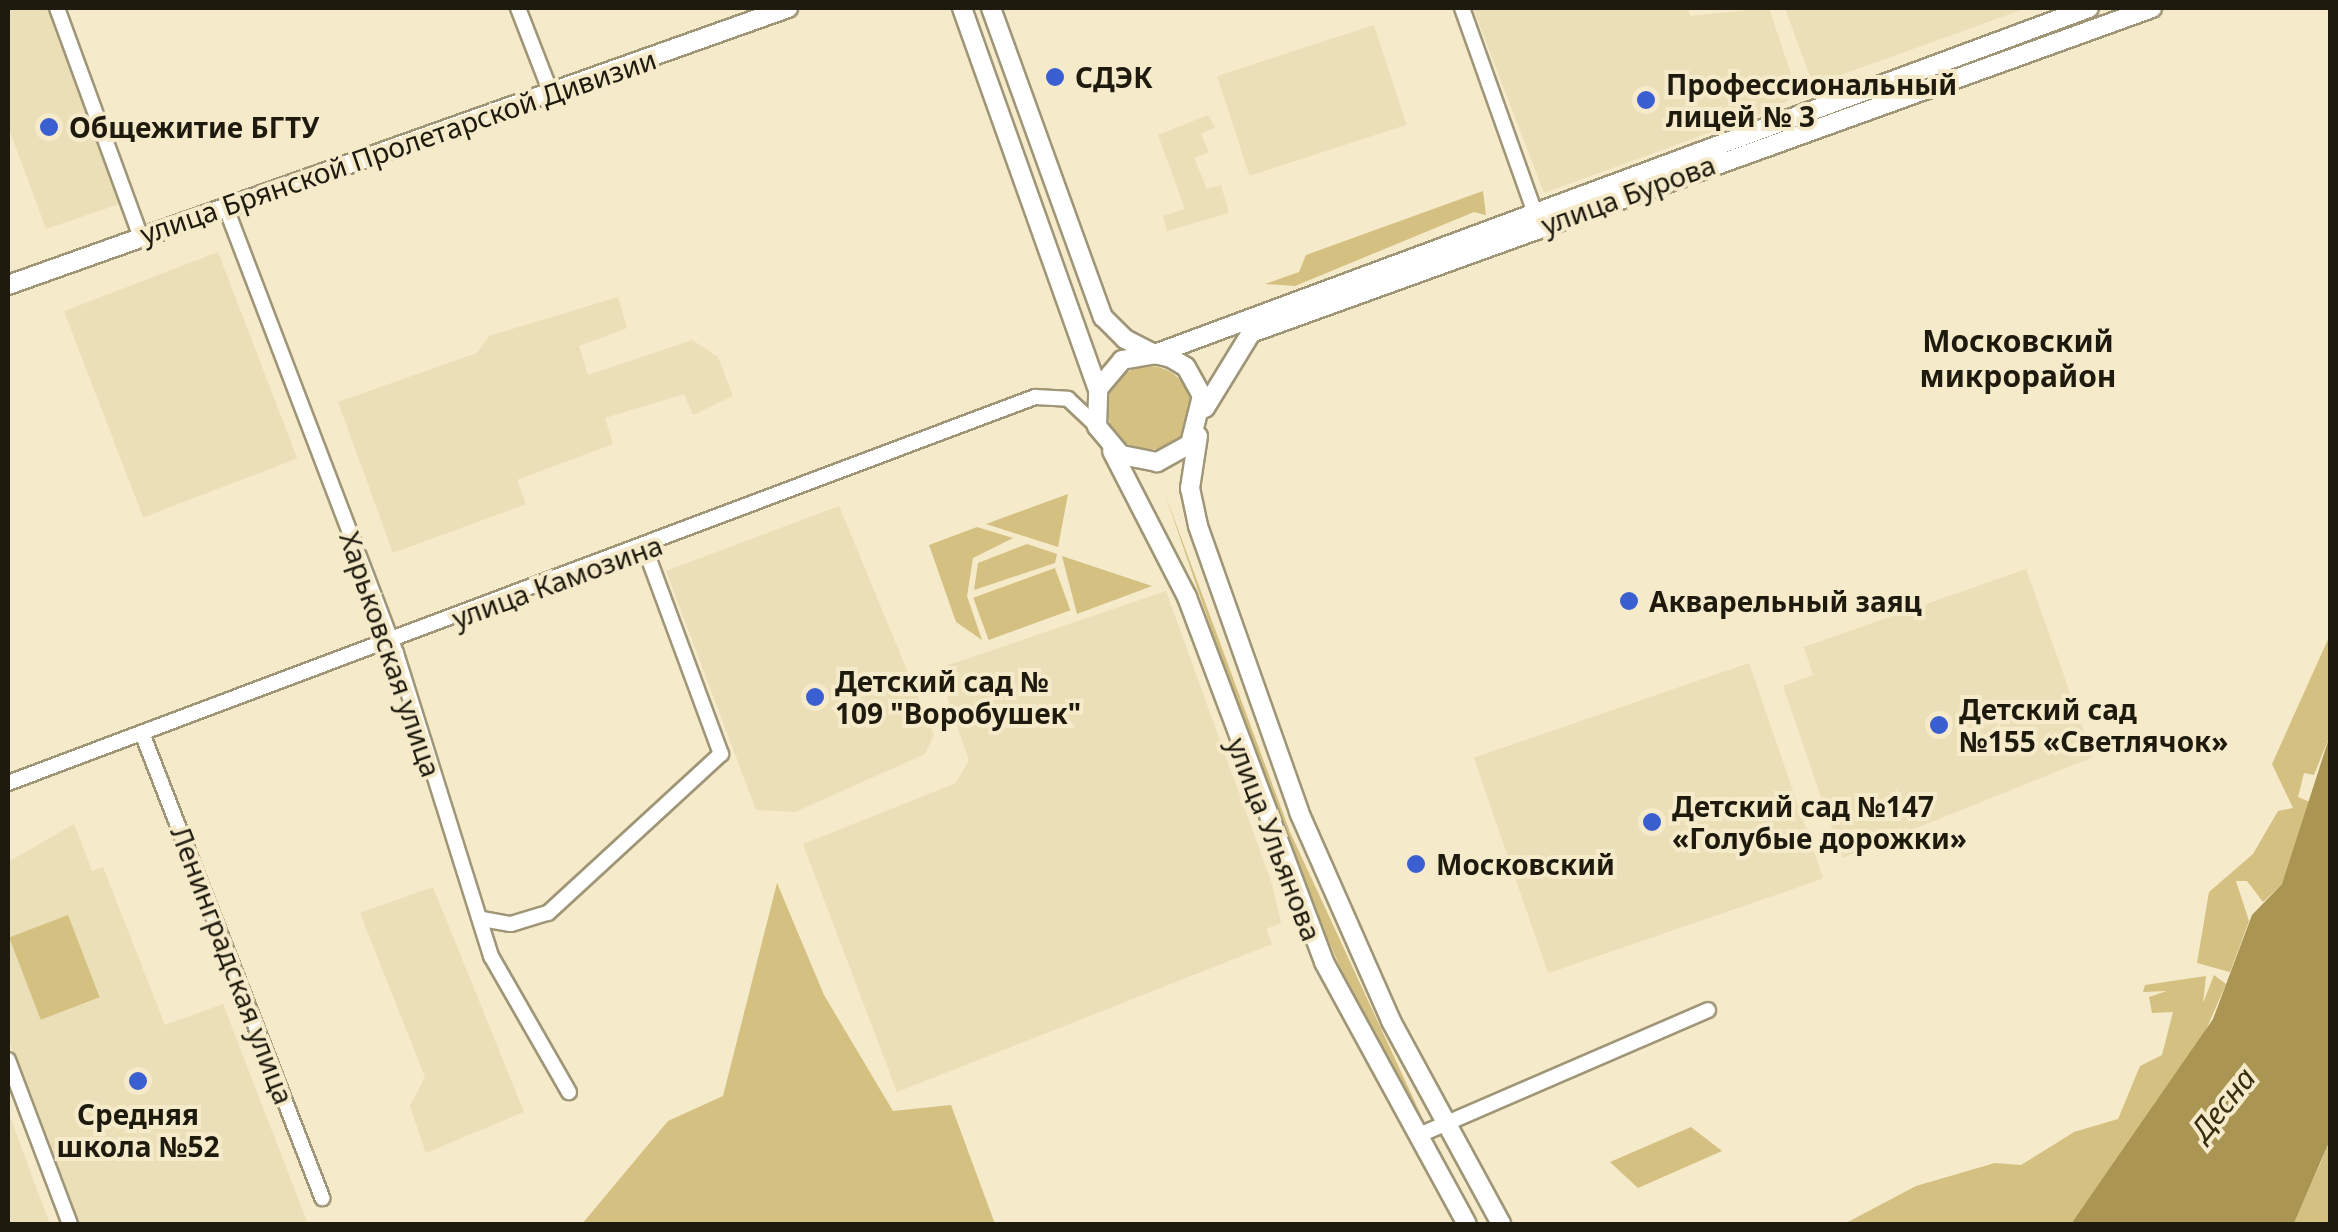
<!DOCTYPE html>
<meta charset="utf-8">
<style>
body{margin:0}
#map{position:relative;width:2338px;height:1232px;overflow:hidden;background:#f5eaca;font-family:"Noto Sans",sans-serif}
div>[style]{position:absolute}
.built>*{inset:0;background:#ebdfb8;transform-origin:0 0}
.green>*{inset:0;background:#d4c080;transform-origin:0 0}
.round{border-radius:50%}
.water>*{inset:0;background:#aa9552}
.roads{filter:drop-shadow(2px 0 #9f9677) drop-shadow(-2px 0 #9f9677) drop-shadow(0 2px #9f9677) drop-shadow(0 -2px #9f9677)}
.minor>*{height:14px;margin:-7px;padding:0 7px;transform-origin:7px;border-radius:7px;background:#fff}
.major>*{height:18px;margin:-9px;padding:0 9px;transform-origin:9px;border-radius:9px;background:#fff}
.dots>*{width:28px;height:28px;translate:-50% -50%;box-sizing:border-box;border:5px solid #f5eaca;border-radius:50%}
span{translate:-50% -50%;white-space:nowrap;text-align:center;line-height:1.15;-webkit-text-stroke:8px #f5eaca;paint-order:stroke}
.poi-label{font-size:28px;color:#1e1a0e;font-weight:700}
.left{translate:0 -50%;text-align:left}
.street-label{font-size:28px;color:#1e1a0e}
.neighbourhood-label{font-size:30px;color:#1e1a0e;font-weight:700}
.water-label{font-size:30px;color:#372e0f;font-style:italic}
.frame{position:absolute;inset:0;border:10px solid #1e1a0e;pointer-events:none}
</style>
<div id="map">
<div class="built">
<div style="clip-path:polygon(8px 8px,49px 8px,119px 204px,46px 229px,8px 126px)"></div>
<div style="clip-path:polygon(1473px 8px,1687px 8px,1691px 16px,1769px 8px,1797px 92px,1780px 107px,1544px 193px)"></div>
<div style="clip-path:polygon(1785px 8px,2027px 8px,1813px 85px)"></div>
<div style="left:1374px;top:25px;width:105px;height:165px;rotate:72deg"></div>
<div style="clip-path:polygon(1208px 115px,1215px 127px,1201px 134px,1209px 152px,1194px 158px,1207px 189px,1221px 185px,1229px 213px,1167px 231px,1163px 216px,1185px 209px,1158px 135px)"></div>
<div style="left:218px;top:252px;width:221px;height:165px;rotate:69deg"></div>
<div style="clip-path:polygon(618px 297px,627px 328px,579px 346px,588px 375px,692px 340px,718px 357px,733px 396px,693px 415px,684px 394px,605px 418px,613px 444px,517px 480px,526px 504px,393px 553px,338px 402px,477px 353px,489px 336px)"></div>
<div style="clip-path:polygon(839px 506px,934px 735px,925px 754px,795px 812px,756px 810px,666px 571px)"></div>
<div style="clip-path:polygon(2026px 569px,2093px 757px,1842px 858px,1783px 686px,1813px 675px,1804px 647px)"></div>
<div style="clip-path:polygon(1166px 591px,1272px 884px,1281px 923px,1266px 929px,1272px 944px,897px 1092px,803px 844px,956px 783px,969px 760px,937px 669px)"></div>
<div style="left:1749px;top:663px;width:228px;height:291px;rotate:71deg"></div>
<div style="clip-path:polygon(74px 824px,92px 871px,103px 867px,165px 1025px,223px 1004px,308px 1224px,78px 1224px,8px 1038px,8px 862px)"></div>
<div style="clip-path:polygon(433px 887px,524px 1112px,426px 1153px,410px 1106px,425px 1077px,360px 913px)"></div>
<div style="clip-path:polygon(8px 1111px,33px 1179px,50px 1224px,8px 1224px)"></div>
</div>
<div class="green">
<div style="clip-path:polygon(1483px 191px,1486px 215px,1474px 212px,1295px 286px,1265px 284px,1299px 272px,1306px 255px)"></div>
<div class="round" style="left:1107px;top:366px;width:84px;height:84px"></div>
<div style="clip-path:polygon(1068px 494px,1058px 547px,986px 524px)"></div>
<div style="clip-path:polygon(1165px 494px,1290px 832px,1421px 1115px,1351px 992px,1282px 835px)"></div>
<div style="clip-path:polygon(977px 527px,1013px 538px,973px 558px,967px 596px,982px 640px,956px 622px,929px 545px)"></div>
<div style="clip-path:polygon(1027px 544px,1057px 554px,1055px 563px,974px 590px,978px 563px)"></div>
<div style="clip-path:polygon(1062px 556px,1152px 586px,1077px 614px)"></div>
<div style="left:1055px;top:568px;width:45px;height:87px;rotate:70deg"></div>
<div style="clip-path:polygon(2330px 635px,2330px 735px,2314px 775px,2304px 773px,2298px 797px,2310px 802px,2308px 818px,2282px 884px,2263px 902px,2247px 881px,2236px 881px,2249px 921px,2230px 972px,2197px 963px,2209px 892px,2253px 854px,2278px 811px,2293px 808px,2272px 764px)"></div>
<div style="clip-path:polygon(777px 883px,824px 995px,893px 1111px,951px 1105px,995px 1224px,582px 1224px,668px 1121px,723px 1096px)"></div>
<div style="left:68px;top:915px;width:88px;height:63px;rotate:69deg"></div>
<div style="clip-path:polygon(2214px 975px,2226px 984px,2202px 1039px,2071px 1224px,1844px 1224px,1916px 1186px,1995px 1163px,2021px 1165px,2074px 1132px,2118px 1119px,2140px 1066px,2162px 1055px,2173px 1012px,2152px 1013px,2149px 997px,2167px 991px,2143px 992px,2145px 985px,2206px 976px,2203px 1003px)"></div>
<div style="clip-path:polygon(1691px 1127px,1722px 1151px,1638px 1188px,1610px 1162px)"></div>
<div style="clip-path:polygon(2330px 1140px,2330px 1224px,2293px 1224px,2321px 1162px)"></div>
</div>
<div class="water">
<div style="clip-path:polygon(2330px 735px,2330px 1140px,2294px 1223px,2071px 1224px,2213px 1019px,2252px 915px,2282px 884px)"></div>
</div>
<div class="roads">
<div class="minor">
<div style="left:57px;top:8px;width:244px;rotate:69.9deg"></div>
<div style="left:518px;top:8px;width:91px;rotate:68.8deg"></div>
<div style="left:1462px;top:8px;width:224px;rotate:70.4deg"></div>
<div style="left:226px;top:208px;width:476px;rotate:69.1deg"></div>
<div style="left:396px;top:653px;width:318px;rotate:72.6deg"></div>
<div style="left:491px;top:956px;width:157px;rotate:60.2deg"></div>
<div style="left:142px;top:733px;width:499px;rotate:68.8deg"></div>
<div style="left:8px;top:783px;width:1097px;rotate:-20.6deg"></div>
<div style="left:1035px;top:397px;width:33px;rotate:3deg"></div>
<div style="left:1068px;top:399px;width:40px;rotate:43deg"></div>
<div style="left:482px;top:919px;width:29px;rotate:10deg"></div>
<div style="left:511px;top:924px;width:39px;rotate:-17deg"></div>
<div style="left:548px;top:913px;width:235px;rotate:-42.6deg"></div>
<div style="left:721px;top:754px;width:219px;rotate:-110.3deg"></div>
<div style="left:8px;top:1060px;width:175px;rotate:69.3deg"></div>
<div style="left:1417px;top:1136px;width:317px;rotate:-23.4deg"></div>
</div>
<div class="major">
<div style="left:962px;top:8px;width:405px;rotate:70.4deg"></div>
<div style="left:991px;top:8px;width:329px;rotate:70.1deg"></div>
<div style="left:1103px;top:317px;width:31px;rotate:45deg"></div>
<div style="left:1125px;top:339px;width:34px;rotate:27deg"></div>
<div style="left:1155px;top:354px;width:16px;rotate:14deg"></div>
<div style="left:1171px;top:358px;width:17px;rotate:31deg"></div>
<div style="left:1186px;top:367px;width:33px;rotate:61deg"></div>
<div style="left:1202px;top:396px;width:49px;rotate:104deg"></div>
<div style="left:1190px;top:444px;width:38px;rotate:151deg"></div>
<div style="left:1157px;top:462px;width:37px;rotate:-169deg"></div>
<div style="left:1121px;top:455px;width:38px;rotate:-130deg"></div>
<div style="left:1097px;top:426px;width:37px;rotate:-88deg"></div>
<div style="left:1098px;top:389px;width:38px;rotate:-50deg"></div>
<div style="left:1122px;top:360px;width:34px;rotate:-10deg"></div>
<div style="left:1155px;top:354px;width:996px;rotate:-20.33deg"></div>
<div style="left:8px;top:285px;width:828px;rotate:-19.55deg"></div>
<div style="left:1205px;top:408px;width:88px;rotate:-58.5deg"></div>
<div style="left:1251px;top:333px;width:958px;rotate:-19.83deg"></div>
<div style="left:1198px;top:436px;width:53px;rotate:98.7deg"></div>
<div style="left:1190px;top:488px;width:39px;rotate:78deg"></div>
<div style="left:1198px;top:526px;width:303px;rotate:70.5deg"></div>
<div style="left:1299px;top:812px;width:228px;rotate:66.2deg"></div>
<div style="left:1391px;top:1021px;width:231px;rotate:61.5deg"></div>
<div style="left:1112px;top:451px;width:164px;rotate:62.8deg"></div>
<div style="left:1187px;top:597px;width:390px;rotate:69.4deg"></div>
<div style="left:1324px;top:962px;width:298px;rotate:61.4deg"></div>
</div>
</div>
<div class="dots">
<div style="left:1055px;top:77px;background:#3a5fd0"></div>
<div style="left:1646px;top:100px;background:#3a5fd0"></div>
<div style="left:49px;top:127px;background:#3a5fd0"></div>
<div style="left:1629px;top:601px;background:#3a5fd0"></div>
<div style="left:815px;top:697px;background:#3a5fd0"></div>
<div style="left:1939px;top:725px;background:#3a5fd0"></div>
<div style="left:1652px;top:822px;background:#3a5fd0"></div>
<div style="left:1416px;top:864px;background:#3a5fd0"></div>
<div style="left:138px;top:1081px;background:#3a5fd0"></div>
</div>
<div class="poi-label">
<span class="left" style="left:1075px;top:77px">СДЭК</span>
<span class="left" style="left:1666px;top:100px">Профессиональный<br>лицей № 3</span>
<span class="left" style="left:69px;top:127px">Общежитие БГТУ</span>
<span class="left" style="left:1649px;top:601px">Акварельный заяц</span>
<span class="left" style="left:835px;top:697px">Детский сад №<br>109 "Воробушек"</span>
<span class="left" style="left:1959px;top:725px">Детский сад<br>№155 «Светлячок»</span>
<span class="left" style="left:1672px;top:822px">Детский сад №147<br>«Голубые дорожки»</span>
<span class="left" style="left:1436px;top:864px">Московский</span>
<span style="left:138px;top:1130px">Средняя<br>школа №52</span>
</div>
<div class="street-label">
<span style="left:398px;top:146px;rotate:-19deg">улица Брянской Пролетарской Дивизии</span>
<span style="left:1628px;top:194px;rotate:-20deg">улица Бурова</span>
<span style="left:557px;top:581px;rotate:-20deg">улица Камозина</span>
<span style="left:391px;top:654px;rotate:71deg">Харьковская улица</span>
<span style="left:1275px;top:839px;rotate:69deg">улица Ульянова</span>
<span style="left:233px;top:965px;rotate:69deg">Ленинградская улица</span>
</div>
<div class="neighbourhood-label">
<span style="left:2018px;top:358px">Московский<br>микрорайон</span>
</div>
<div class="water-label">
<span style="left:2223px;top:1104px;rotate:-51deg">Десна</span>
</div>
<div class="frame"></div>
</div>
